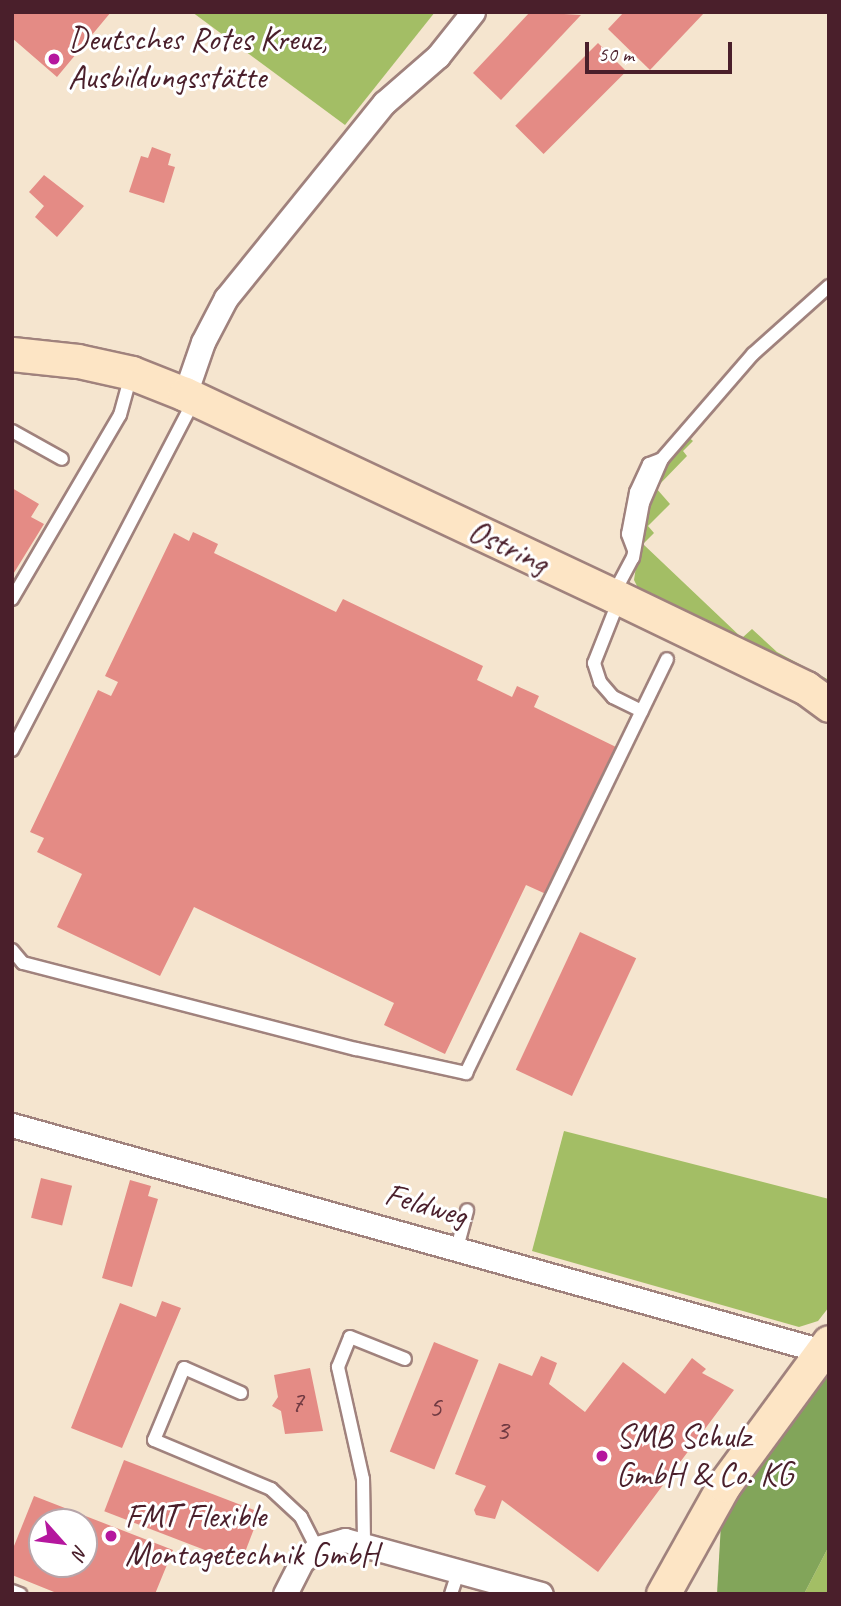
<!DOCTYPE html>
<meta charset="utf-8">
<style>
body{margin:0}
#map{position:relative;width:841px;height:1606px;overflow:hidden;background:#f5e5cf;font-family:Caveat,sans-serif}
div>[style]{position:absolute}
.green>*{inset:0;background:#a3be65}
.forest>*{inset:0;background:#82a55a}
.building>*{inset:0;background:#e48b85;transform-origin:0 0}
.roads{filter:drop-shadow(2px 0 #a0827d) drop-shadow(-2px 0 #a0827d) drop-shadow(0 2px #a0827d) drop-shadow(0 -2px #a0827d)}
.lane>*{height:12px;margin:-6px;padding:0 6px;transform-origin:6px;border-radius:6px;background:#fff}
.street>*{height:23px;margin:-11.5px;padding:0 11.5px;transform-origin:11.5px;border-radius:11.5px;background:#fff}
.secondary>*{height:33px;margin:-16.5px;padding:0 16.5px;transform-origin:16.5px;border-radius:16.5px;background:#fde5c5}
.dots>*{width:19px;height:19px;translate:-50% -50%;box-sizing:border-box;border:4px solid #fff;border-radius:50%}
span{translate:-50% -50%;white-space:nowrap;text-align:center;line-height:1.15;-webkit-text-stroke:6px #fff;paint-order:stroke}
.number-label{font-size:30px;color:#703a42}
.number-label span{-webkit-text-stroke-width:0}
.poi-label{font-size:33px;color:#4a1f2b}
.left{translate:0 -50%;text-align:left}
.street-label{font-size:33px;color:#4a1f2b}
.frame{position:absolute;inset:0;border:14px solid #4a1f2b;pointer-events:none}
.north{position:absolute;left:28px;top:1508px;width:70px;height:70px;box-sizing:border-box;background:#fff;border:2px solid #b7a5aa;border-radius:50%;rotate:118deg;font-size:19px;font-weight:700;line-height:28px;text-align:center;color:#4a1f2b}
.north::after{content:'';display:block;margin:auto;width:24px;height:32px;background:#b5179e;clip-path:polygon(50% 0,100% 100%,50% 72%,0 100%)}
.scale{position:absolute;left:585px;top:42px;width:147px;height:32px;box-sizing:border-box;border:4px solid #4a1f2b;border-top:0;padding-left:9px;font-size:21px;line-height:24px;white-space:nowrap;color:#4a1f2b;-webkit-text-stroke:5px #fff;paint-order:stroke}
</style>
<div id="map">
<div class="green">
<div style="clip-path:polygon(192px 12px,435px 12px,345px 125px)"></div>
<div style="clip-path:polygon(686px 435px,693px 441px,683px 451px,687px 456px,656px 488px,670px 504px,648px 526px,654px 533px,643px 544px,742px 638px,752px 629px,777px 652px,829px 680px,829px 689px,639px 590px,634px 580px,643px 520px,659px 474px)"></div>
<div style="clip-path:polygon(564px 1131px,829px 1199px,829px 1307px,818px 1321px,799px 1327px,532px 1251px)"></div>
<div style="clip-path:polygon(829px 1546px,829px 1594px,804px 1594px)"></div>
</div>
<div class="forest">
<div style="clip-path:polygon(829px 1370px,829px 1546px,804px 1594px,717px 1594px,722px 1506px)"></div>
</div>
<div class="building">
<div style="clip-path:polygon(12px 12px,56px 13px,111px 12px,57px 77px,12px 38px)"></div>
<div style="clip-path:polygon(530px 12px,581px 15px,501px 100px,473px 73px)"></div>
<div style="clip-path:polygon(624px 12px,705px 12px,650px 70px,608px 29px)"></div>
<div style="left:598px;top:43px;width:40px;height:117px;rotate:45deg"></div>
<div style="clip-path:polygon(152px 147px,171px 154px,168px 165px,175px 167px,164px 203px,129px 192px,141px 156px,148px 158px)"></div>
<div style="clip-path:polygon(44px 175px,84px 206px,57px 237px,35px 217px,44px 206px,29px 192px)"></div>
<div style="clip-path:polygon(12px 488px,39px 504px,31px 517px,44px 524px,12px 576px)"></div>
<div style="clip-path:polygon(193px 532px,218px 544px,214px 553px,336px 612px,343px 599px,483px 666px,477px 680px,512px 697px,517px 686px,539px 696px,534px 707px,616px 747px,546px 894px,526px 885px,445px 1054px,384px 1025px,394px 1003px,194px 907px,160px 976px,57px 927px,82px 874px,37px 852px,44px 838px,30px 832px,98px 690px,111px 696px,118px 682px,105px 676px,174px 533px,189px 541px)"></div>
<div style="left:580px;top:932px;width:62px;height:152px;rotate:25deg"></div>
<div style="left:41px;top:1178px;width:32px;height:41px;rotate:14deg"></div>
<div style="clip-path:polygon(130px 1180px,151px 1186px,148px 1196px,158px 1199px,132px 1287px,102px 1278px)"></div>
<div style="clip-path:polygon(162px 1301px,181px 1308px,122px 1448px,71px 1428px,120px 1303px,156px 1317px)"></div>
<div style="left:434px;top:1342px;width:48px;height:118px;rotate:22deg"></div>
<div style="clip-path:polygon(541px 1356px,557px 1363px,549px 1384px,585px 1412px,623px 1362px,665px 1394px,692px 1358px,706px 1369px,702px 1373px,734px 1390px,598px 1572px,502px 1500px,495px 1519px,476px 1515px,474px 1510px,486px 1486px,455px 1474px,499px 1363px,532px 1376px)"></div>
<div style="clip-path:polygon(310px 1368px,323px 1431px,285px 1434px,281px 1411px,272px 1406px,278px 1397px,274px 1375px)"></div>
<div style="left:124px;top:1460px;width:146px;height:55px;rotate:21deg"></div>
<div style="clip-path:polygon(evenodd,34px 1496px,173px 1550px,155px 1594px,59px 1594px,12px 1575px,12px 1551px,34px 1496px,42px 1522px,84px 1522px,84px 1564px,42px 1564px,42px 1522px)"></div>
</div>
<div class="roads">
<div class="lane">
<div style="left:12px;top:431px;width:57px;rotate:29.2deg"></div>
<div style="left:634px;top:550px;width:17px;rotate:-111deg"></div>
<div style="left:628px;top:534px;width:43px;rotate:-79.2deg"></div>
<div style="left:636px;top:492px;width:31px;rotate:-65deg"></div>
<div style="left:649px;top:464px;width:14px;rotate:-21deg"></div>
<div style="left:614px;top:593px;width:40px;rotate:-62deg"></div>
<div style="left:633px;top:558px;width:56px;rotate:-79.7deg"></div>
<div style="left:643px;top:503px;width:48px;rotate:-66.6deg"></div>
<div style="left:662px;top:459px;width:139px;rotate:-49.1deg"></div>
<div style="left:753px;top:354px;width:102px;rotate:-41.8deg"></div>
<div style="left:12px;top:599px;width:213px;rotate:-59.6deg"></div>
<div style="left:120px;top:415px;width:41px;rotate:-74.6deg"></div>
<div style="left:619px;top:600px;width:68px;rotate:111.6deg"></div>
<div style="left:594px;top:663px;width:20px;rotate:72deg"></div>
<div style="left:600px;top:682px;width:20px;rotate:49deg"></div>
<div style="left:613px;top:697px;width:32px;rotate:26deg"></div>
<div style="left:12px;top:750px;width:396px;rotate:-62.5deg"></div>
<div style="left:12px;top:950px;width:17px;rotate:50deg"></div>
<div style="left:23px;top:963px;width:344px;rotate:14.5deg"></div>
<div style="left:356px;top:1049px;width:113px;rotate:12.3deg"></div>
<div style="left:466px;top:1073px;width:460px;rotate:-64.1deg"></div>
<div style="left:457px;top:1248px;width:39px;rotate:-75deg"></div>
<div style="left:241px;top:1393px;width:62px;rotate:-156.3deg"></div>
<div style="left:184px;top:1368px;width:78px;rotate:112.6deg"></div>
<div style="left:154px;top:1440px;width:127px;rotate:22.7deg"></div>
<div style="left:271px;top:1489px;width:41px;rotate:43deg"></div>
<div style="left:301px;top:1517px;width:35px;rotate:63deg"></div>
<div style="left:364px;top:1541px;width:62px;rotate:-90.9deg"></div>
<div style="left:363px;top:1479px;width:115px;rotate:-102.6deg"></div>
<div style="left:338px;top:1367px;width:32px;rotate:-68deg"></div>
<div style="left:350px;top:1337px;width:59px;rotate:21.8deg"></div>
<div style="left:12px;top:1591px;width:9px;rotate:21deg"></div>
<div style="left:451px;top:1594px;width:26px;rotate:-72deg"></div>
</div>
<div class="street">
<div style="left:185px;top:394px;width:55px;rotate:-70.9deg"></div>
<div style="left:203px;top:342px;width:50px;rotate:-62.4deg"></div>
<div style="left:226px;top:298px;width:251px;rotate:-51deg"></div>
<div style="left:384px;top:103px;width:72px;rotate:-41deg"></div>
<div style="left:438px;top:56px;width:56px;rotate:-51.5deg"></div>
<div style="left:12px;top:1125px;width:848px;rotate:15.59deg"></div>
<div style="left:285px;top:1594px;width:37px;rotate:-63deg"></div>
<div style="left:302px;top:1561px;width:20px;rotate:-41deg"></div>
<div style="left:317px;top:1548px;width:29px;rotate:-16deg"></div>
<div style="left:345px;top:1540px;width:203px;rotate:15.4deg"></div>
</div>
<div class="secondary">
<div style="left:12px;top:354px;width:66px;rotate:6.1deg"></div>
<div style="left:78px;top:361px;width:55px;rotate:12.5deg"></div>
<div style="left:132px;top:373px;width:57px;rotate:21.6deg"></div>
<div style="left:185px;top:394px;width:473px;rotate:25.2deg"></div>
<div style="left:613px;top:595px;width:214px;rotate:25.7deg"></div>
<div style="left:806px;top:688px;width:29px;rotate:36deg"></div>
<div style="left:663px;top:1594px;width:125px;rotate:-60.8deg"></div>
<div style="left:724px;top:1485px;width:177px;rotate:-53.7deg"></div>
</div>
</div>
<div class="dots">
<div style="left:54px;top:59px;background:#b5179e"></div>
<div style="left:602px;top:1456px;background:#b5179e"></div>
<div style="left:111px;top:1536px;background:#b5179e"></div>
</div>
<div class="number-label">
<span style="left:297px;top:1401px">7</span>
<span style="left:435px;top:1406px">5</span>
<span style="left:502px;top:1429px">3</span>
</div>
<div class="poi-label">
<span class="left" style="left:68px;top:59px">Deutsches Rotes Kreuz,<br>Ausbildungsstätte</span>
<span class="left" style="left:616px;top:1456px">SMB Schulz<br>GmbH &amp; Co. KG</span>
<span class="left" style="left:125px;top:1536px">FMT Flexible<br>Montagetechnik GmbH</span>
</div>
<div class="street-label">
<span style="left:508px;top:547px;rotate:25deg">Ostring</span>
<span style="left:426px;top:1205px;rotate:16deg">Feldweg</span>
</div>
<div class="frame"></div>
<div class="north">N</div>
<div class="scale">50 m</div>
</div>
